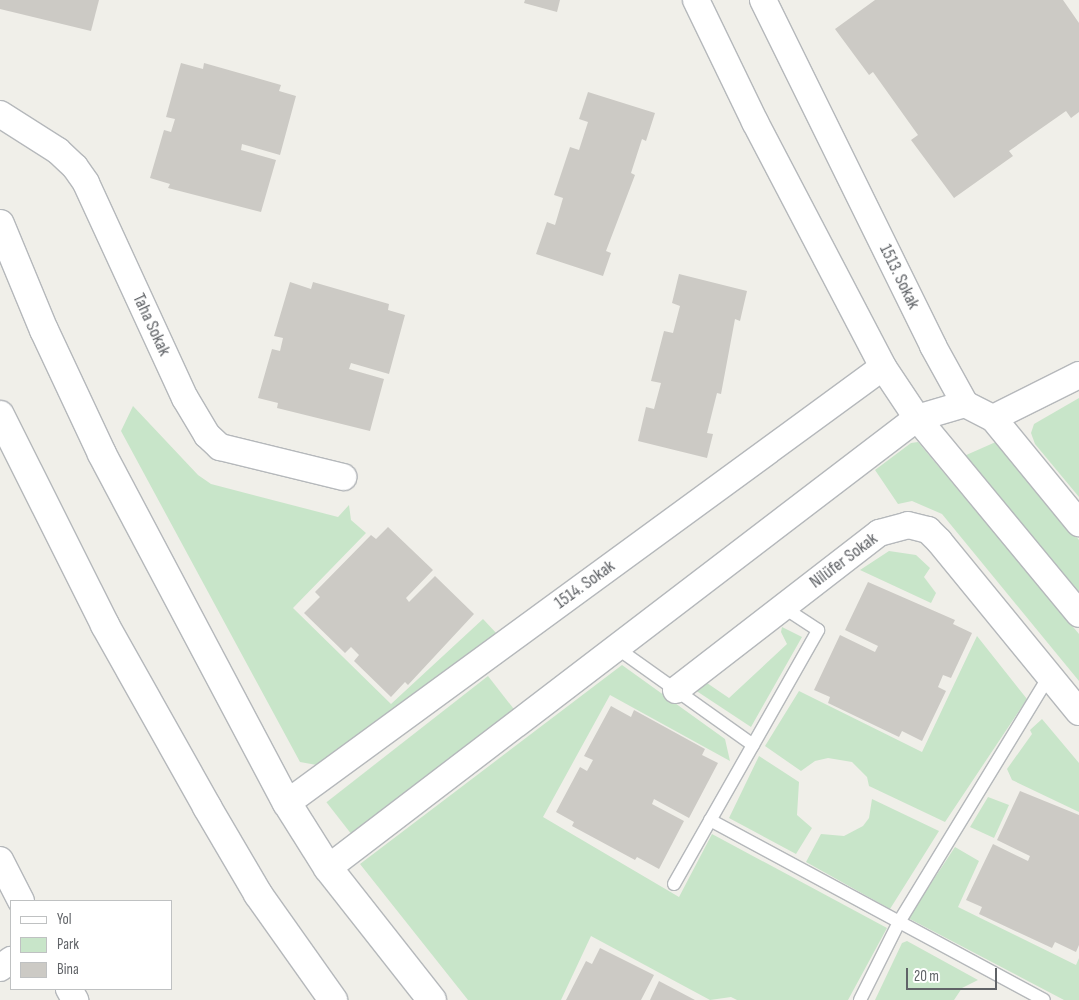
<!DOCTYPE html>
<meta charset="utf-8">
<style>
body{margin:0}
#map{position:relative;width:1079px;height:1000px;overflow:hidden;background:#f0efe9;font-family:"Sofia Sans Condensed",sans-serif}
div>[style]{position:absolute}
.green>*{inset:0;background:#c8e5c9;transform-origin:0 0}
.building>*{inset:0;background:#cccac5}
.roads{filter:drop-shadow(1px 0 #b5b8bb) drop-shadow(-1px 0 #b5b8bb) drop-shadow(0 1px #b5b8bb) drop-shadow(0 -1px #b5b8bb)}
.service>*{height:12px;margin:-6px;padding:0 6px;transform-origin:6px;border-radius:6px;background:#fff}
.minor>*{height:26px;margin:-13px;padding:0 13px;transform-origin:13px;border-radius:13px;background:#fff}
.tertiary>*{height:28px;margin:-14px;padding:0 14px;transform-origin:14px;border-radius:14px;background:#fff}
span{translate:-50% -50%;white-space:nowrap;text-align:center;line-height:1.15;-webkit-text-stroke:4.5px #fff;paint-order:stroke}
.street-label{font-size:18px;color:#606367}
.legend{position:absolute;left:10px;top:900px;width:162px;height:90px;box-sizing:border-box;background:#fff;border:1px solid #bfc1c2;margin:0;padding:6px 9px;list-style:none;font-size:15px;color:#606367}
.legend li{display:flex;align-items:center;gap:10px;height:25px}
.legend b{width:25px;border:1px solid #bfc1c2}
.scale{position:absolute;left:906px;top:968px;width:91px;height:22px;box-sizing:border-box;border:2px solid #606367;border-top:0;padding-left:6px;font-size:15px;line-height:18px;white-space:nowrap;color:#606367;-webkit-text-stroke:4px #fff;paint-order:stroke}
</style>
<div id="map">
<div class="green">
<div style="clip-path:polygon(1079px 398px,1079px 497px,1035px 444px,1031px 433px,1034px 424px)"></div>
<div style="clip-path:polygon(133px 406px,198px 475px,211px 484px,338px 517px,349px 505px,351px 520px,366px 533px,293px 608px,391px 704px,483px 619px,498px 635px,328px 767px,300px 762px,121px 431px)"></div>
<div style="clip-path:polygon(998px 441px,1079px 540px,1079px 595px,964px 456px)"></div>
<div style="clip-path:polygon(918px 442px,1079px 634px,1079px 681px,942px 514px,912px 501px,898px 504px,875px 470px,911px 443px)"></div>
<div style="clip-path:polygon(889px 551px,916px 555px,930px 568px,924px 577px,936px 593px,931px 603px,860px 570px)"></div>
<div style="clip-path:polygon(782px 627px,802px 637px,751px 727px,695px 690px,704px 681px,729px 698px,787px 644px,781px 632px)"></div>
<div style="clip-path:polygon(977px 636px,1027px 699px,945px 822px,869px 786px,867px 777px,852px 762px,828px 758px,815px 761px,801px 771px,765px 746px,799px 691px,922px 752px)"></div>
<div style="clip-path:polygon(622px 665px,725px 739px,730px 761px,610px 695px,543px 817px,679px 897px,712px 834px,887px 928px,848px 1000px,737px 1000px,731px 997px,710px 1000px,591px 936px,561px 1000px,468px 1000px,360px 864px)"></div>
<div style="left:488px;top:676px;width:46px;height:205px;rotate:52deg"></div>
<div style="clip-path:polygon(1042px 719px,1079px 763px,1079px 812px,1012px 780px,1007px 769px,1032px 734px,1030px 730px)"></div>
<div style="clip-path:polygon(759px 756px,799px 782px,797px 815px,812px 828px,796px 854px,729px 818px)"></div>
<div style="clip-path:polygon(988px 797px,1009px 805px,994px 838px,970px 827px)"></div>
<div style="clip-path:polygon(872px 799px,939px 831px,890px 909px,806px 862px,821px 834px,844px 836px,863px 826px,869px 818px)"></div>
<div style="clip-path:polygon(955px 847px,979px 861px,958px 907px,1076px 965px,1079px 958px,1079px 1000px,1064px 1000px,908px 918px)"></div>
<div style="clip-path:polygon(907px 941px,978px 980px,962px 988px,954px 1000px,875px 1000px,902px 943px)"></div>
</div>
<div class="building">
<div style="clip-path:polygon(0 0,99px 0,91px 31px,0 9px)"></div>
<div style="clip-path:polygon(525px 0,560px 0,557px 12px,524px 3px)"></div>
<div style="clip-path:polygon(875px 0,1063px 0,1079px 23px,1079px 112px,1071px 118px,1066px 111px,1009px 151px,1013px 156px,954px 198px,911px 140px,918px 135px,873px 72px,869px 75px,835px 29px)"></div>
<div style="clip-path:polygon(181px 63px,203px 69px,204px 63px,281px 85px,279px 91px,296px 96px,280px 155px,242px 144px,241px 150px,276px 160px,261px 212px,168px 188px,170px 184px,150px 178px,164px 130px,171px 132px,175px 119px,166px 117px)"></div>
<div style="clip-path:polygon(588px 92px,655px 113px,646px 141px,642px 139px,631px 173px,635px 175px,606px 251px,611px 253px,603px 276px,536px 254px,547px 222px,555px 225px,563px 198px,554px 195px,570px 147px,579px 150px,588px 122px,579px 119px)"></div>
<div style="clip-path:polygon(679px 274px,747px 291px,740px 321px,735px 319px,721px 394px,717px 393px,707px 433px,713px 434px,707px 458px,638px 441px,646px 407px,654px 409px,661px 383px,651px 381px,664px 331px,673px 333px,680px 306px,672px 303px)"></div>
<div style="clip-path:polygon(290px 282px,311px 289px,313px 282px,389px 304px,388px 310px,405px 315px,389px 374px,351px 363px,349px 369px,384px 379px,370px 431px,277px 408px,278px 403px,258px 398px,272px 349px,280px 351px,283px 338px,274px 336px)"></div>
<div style="clip-path:polygon(388px 527px,433px 570px,406px 598px,409px 602px,435px 576px,474px 614px,408px 685px,405px 682px,391px 697px,354px 661px,359px 655px,351px 647px,345px 653px,304px 613px,320px 597px,315px 592px,371px 535px,376px 539px)"></div>
<div style="clip-path:polygon(868px 582px,955px 620px,953px 624px,972px 633px,951px 678px,943px 675px,938px 687px,946px 691px,922px 741px,902px 731px,899px 737px,828px 703px,830px 697px,814px 690px,840px 635px,875px 652px,878px 646px,845px 630px)"></div>
<div style="clip-path:polygon(611px 706px,631px 717px,634px 710px,705px 749px,702px 755px,718px 763px,689px 818px,654px 799px,652px 804px,684px 821px,659px 869px,637px 857px,635px 860px,572px 826px,574px 822px,556px 812px,580px 767px,587px 771px,593px 760px,584px 756px)"></div>
<div style="clip-path:polygon(1020px 791px,1079px 815px,1079px 945px,1076px 952px,1055px 942px,1052px 948px,979px 914px,982px 907px,966px 900px,993px 844px,1028px 861px,1030px 856px,997px 840px)"></div>
<div style="clip-path:polygon(600px 948px,654px 975px,641px 1000px,566px 1000px,586px 961px,592px 964px)"></div>
<div style="clip-path:polygon(659px 981px,695px 1000px,650px 1000px)"></div>
</div>
<div class="roads">
<div class="service">
<div style="left:617px;top:648px;width:167px;rotate:35.5deg"></div>
<div style="left:710px;top:820px;width:379px;rotate:28.3deg"></div>
<div style="left:674px;top:884px;width:292px;rotate:-60.4deg"></div>
<div style="left:818px;top:630px;width:42px;rotate:-146.7deg"></div>
<div style="left:860px;top:1000px;width:87px;rotate:-63.4deg"></div>
<div style="left:899px;top:922px;width:288px;rotate:-58.6deg"></div>
</div>
<div class="minor">
<div style="left:696px;top:0;width:136px;rotate:64.2deg"></div>
<div style="left:755px;top:122px;width:276px;rotate:62.4deg"></div>
<div style="left:883px;top:367px;width:61px;rotate:56.3deg"></div>
<div style="left:917px;top:418px;width:254px;rotate:50.4deg"></div>
<div style="left:763px;top:0;width:386px;rotate:63.8deg"></div>
<div style="left:933px;top:346px;width:66px;rotate:61.1deg"></div>
<div style="left:965px;top:404px;width:31px;rotate:27deg"></div>
<div style="left:993px;top:418px;width:136px;rotate:50.7deg"></div>
<div style="left:0;top:114px;width:69px;rotate:32.5deg"></div>
<div style="left:58px;top:151px;width:23px;rotate:43deg"></div>
<div style="left:75px;top:167px;width:19px;rotate:55deg"></div>
<div style="left:86px;top:183px;width:237px;rotate:65.3deg"></div>
<div style="left:185px;top:398px;width:43px;rotate:59.3deg"></div>
<div style="left:207px;top:435px;width:18px;rotate:43deg"></div>
<div style="left:220px;top:447px;width:127px;rotate:13.7deg"></div>
<div style="left:993px;top:418px;width:96px;rotate:-26.6deg"></div>
<div style="left:676px;top:690px;width:257px;rotate:-37.7deg"></div>
<div style="left:879px;top:533px;width:30px;rotate:-15deg"></div>
<div style="left:908px;top:525px;width:21px;rotate:14deg"></div>
<div style="left:928px;top:530px;width:16px;rotate:45deg"></div>
<div style="left:939px;top:541px;width:221px;rotate:50.7deg"></div>
<div style="left:287px;top:803px;width:738px;rotate:-36.19deg"></div>
<div style="left:0;top:860px;width:46px;rotate:62.9deg"></div>
<div style="left:328px;top:868px;width:741px;rotate:-37.38deg"></div>
<div style="left:917px;top:418px;width:50px;rotate:-16.3deg"></div>
<div style="left:0;top:968px;width:14px;rotate:-36deg"></div>
<div style="left:69px;top:989px;width:13px;rotate:61deg"></div>
</div>
<div class="tertiary">
<div style="left:0;top:224px;width:115px;rotate:67.5deg"></div>
<div style="left:44px;top:330px;width:137px;rotate:64.9deg"></div>
<div style="left:102px;top:454px;width:395px;rotate:62.1deg"></div>
<div style="left:287px;top:803px;width:77px;rotate:57.8deg"></div>
<div style="left:328px;top:868px;width:168px;rotate:51.8deg"></div>
<div style="left:0;top:415px;width:235px;rotate:63.4deg"></div>
<div style="left:105px;top:625px;width:209px;rotate:60.7deg"></div>
<div style="left:207px;top:807px;width:101px;rotate:59.6deg"></div>
<div style="left:258px;top:894px;width:130px;rotate:54.7deg"></div>
</div>
</div>
<div class="street-label">
<span style="left:899px;top:277px;rotate:64deg">1513. Sokak</span>
<span style="left:151px;top:325px;rotate:65deg">Taha Sokak</span>
<span style="left:844px;top:561px;rotate:-37deg">Nilüfer Sokak</span>
<span style="left:585px;top:585px;rotate:-36deg">1514. Sokak</span>
</div>
<ul class="legend">
<li><b style="height:6px;background:#fff"></b>Yol</li>
<li><b style="height:14px;background:#c8e5c9"></b>Park</li>
<li><b style="height:14px;background:#cccac5"></b>Bina</li>
</ul>
<div class="scale">20 m</div>
</div>
